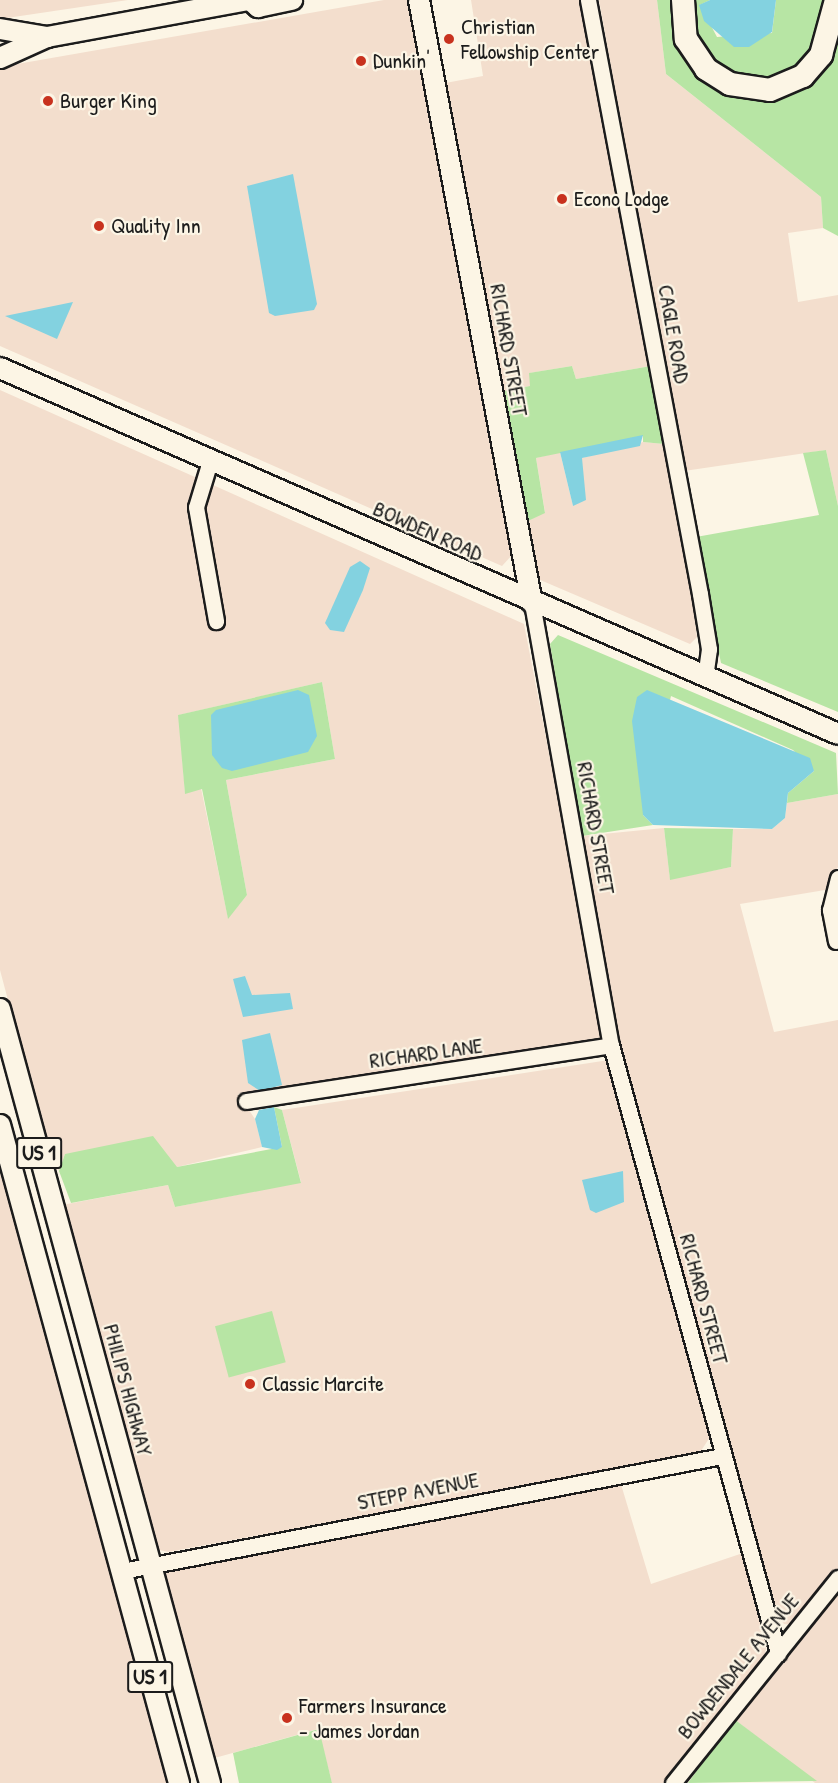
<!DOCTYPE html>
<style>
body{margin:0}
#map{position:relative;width:838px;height:1783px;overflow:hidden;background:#fcf5e5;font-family:"Patrick Hand",sans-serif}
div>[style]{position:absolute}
.built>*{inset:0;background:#f3decd}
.green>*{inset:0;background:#b7e5a4;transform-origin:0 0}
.water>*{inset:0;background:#83d2e0}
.roads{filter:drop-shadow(2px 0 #1c1c1c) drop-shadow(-2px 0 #1c1c1c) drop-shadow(0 2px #1c1c1c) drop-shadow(0 -2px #1c1c1c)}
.minor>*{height:15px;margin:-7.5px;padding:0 7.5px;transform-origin:7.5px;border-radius:7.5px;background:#fcf5e5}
.major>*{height:20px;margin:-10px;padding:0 10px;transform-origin:10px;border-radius:10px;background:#fcf5e5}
.highway>*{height:22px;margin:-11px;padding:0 11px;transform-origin:11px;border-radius:11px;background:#fcf5e5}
.dots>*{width:16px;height:16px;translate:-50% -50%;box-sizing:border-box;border:3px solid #fcf5e5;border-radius:50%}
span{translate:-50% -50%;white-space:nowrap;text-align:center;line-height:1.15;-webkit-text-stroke:4.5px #fcf5e5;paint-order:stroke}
.shield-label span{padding:2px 4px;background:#fcf5e5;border:2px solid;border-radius:4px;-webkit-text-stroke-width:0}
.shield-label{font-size:21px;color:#1c1c1c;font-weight:700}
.poi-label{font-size:22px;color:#1c1c1c}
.left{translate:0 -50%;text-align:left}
.street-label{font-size:22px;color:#1c1c1c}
</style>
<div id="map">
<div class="built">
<div style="clip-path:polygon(0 0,128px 0,0 19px)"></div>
<div style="clip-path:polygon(384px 0,409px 0,420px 46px,512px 555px,502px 566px,0 346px,0 67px)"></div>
<div style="clip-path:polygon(471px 0,582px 0,651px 366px,576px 379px,572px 366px,530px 373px,531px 386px,499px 392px,440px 84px,483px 76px)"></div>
<div style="clip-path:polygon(599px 0,657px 0,666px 74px,821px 197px,823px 228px,788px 233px,798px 302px,838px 295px,838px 506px,826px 450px,684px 471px)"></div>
<div style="clip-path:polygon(evenodd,0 390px,524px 624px,605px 1042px,238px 1094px,255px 1119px,262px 1147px,177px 1167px,65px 1154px,59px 1170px,52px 1166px,0 970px,0 390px,322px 682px,335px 759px,226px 780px,247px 895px,228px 918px,201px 788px,185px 793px,179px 715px,322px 682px)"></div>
<div style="clip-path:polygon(643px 442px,664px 444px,691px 589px,697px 637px,690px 644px,538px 579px,528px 521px,545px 512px,536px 458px,560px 452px,573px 506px,582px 458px)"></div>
<div style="clip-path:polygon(838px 794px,838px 867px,825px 890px,740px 904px,774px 1032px,838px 1020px,838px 1569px,792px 1625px,784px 1624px,773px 1611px,621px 1060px,582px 836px,664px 828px,670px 879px,731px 867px,733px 829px,772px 829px,785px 818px,787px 803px)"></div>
<div style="clip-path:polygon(609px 1060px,710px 1437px,699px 1454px,168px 1552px,155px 1549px,62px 1205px,168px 1185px,175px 1207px,301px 1182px,282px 1110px)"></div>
<div style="clip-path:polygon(0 1155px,123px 1618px,171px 1783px,0 1783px)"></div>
<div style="clip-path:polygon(620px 1481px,651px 1584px,743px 1553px,768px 1641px,763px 1661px,663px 1783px,332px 1783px,318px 1729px,211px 1759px,165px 1571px)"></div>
<div style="clip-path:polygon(838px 1591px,838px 1783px,815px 1783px,734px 1719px)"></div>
</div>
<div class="green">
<div style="clip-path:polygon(657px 0,678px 0,703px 76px,791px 89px,838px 28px,838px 236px,823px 228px,821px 197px,666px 74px)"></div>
<div style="clip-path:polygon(690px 0,710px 0,700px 5px,717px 37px,772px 33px,776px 0,831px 0,821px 43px,787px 77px,743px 81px,702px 55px,688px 14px)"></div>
<div style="clip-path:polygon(572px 366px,576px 379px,651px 366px,664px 444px,643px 442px,643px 436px,536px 458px,545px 513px,528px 521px,499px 392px,530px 386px,529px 373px)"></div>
<div style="clip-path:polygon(826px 450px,838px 506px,838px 712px,721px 663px,696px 537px,819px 515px,803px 453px)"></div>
<div style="clip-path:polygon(558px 635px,836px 753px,838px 794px,787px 803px,788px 793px,814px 771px,793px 750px,671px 696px,643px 815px,653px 825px,582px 836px,550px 644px)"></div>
<div style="clip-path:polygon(322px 682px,335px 759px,226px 780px,247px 895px,228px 919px,202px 789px,185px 794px,178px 715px)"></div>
<div style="clip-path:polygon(664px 828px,733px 829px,731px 867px,670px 880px)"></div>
<div style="clip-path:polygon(274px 1107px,282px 1110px,301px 1183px,175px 1207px,168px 1185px,71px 1203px,59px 1171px,65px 1154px,153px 1136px,177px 1167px,282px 1147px)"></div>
<div style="left:272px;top:1311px;width:53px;height:59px;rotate:75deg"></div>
<div style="clip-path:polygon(734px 1719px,817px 1781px,688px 1783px)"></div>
<div style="clip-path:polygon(319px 1729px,332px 1783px,239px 1783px,233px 1753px)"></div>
</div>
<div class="water">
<div style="clip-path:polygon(710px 0,776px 0,772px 32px,749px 47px,734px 47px,704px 21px,699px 5px)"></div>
<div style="clip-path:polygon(293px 174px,317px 304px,314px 310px,275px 316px,269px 313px,247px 186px)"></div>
<div style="clip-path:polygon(73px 302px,57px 339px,5px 316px)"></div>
<div style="clip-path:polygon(643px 435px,640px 446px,582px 458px,586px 500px,573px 506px,560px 452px)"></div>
<div style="clip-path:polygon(360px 561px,370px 568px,363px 590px,344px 632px,330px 630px,325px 623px,350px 567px)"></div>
<div style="clip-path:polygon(298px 690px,309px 695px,317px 736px,308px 752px,232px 771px,222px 768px,212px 755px,211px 715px,216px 710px)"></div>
<div style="clip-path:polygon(647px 690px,810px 758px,814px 771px,788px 793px,785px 818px,772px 829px,653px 825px,643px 815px,632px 721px,637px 697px)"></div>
<div style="clip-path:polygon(245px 976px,252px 995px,290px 993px,293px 1009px,243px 1017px,233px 979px)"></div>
<div style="clip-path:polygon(270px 1033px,282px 1085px,260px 1091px,248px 1083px,242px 1040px)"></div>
<div style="clip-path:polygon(274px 1107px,282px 1147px,277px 1150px,262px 1147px,255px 1119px,259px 1110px)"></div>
<div style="clip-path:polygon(623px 1171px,624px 1202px,596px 1213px,590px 1210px,582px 1180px)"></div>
</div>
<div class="roads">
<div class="minor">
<div style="left:588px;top:0;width:604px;rotate:79.32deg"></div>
<div style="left:700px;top:594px;width:56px;rotate:80.7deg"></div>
<div style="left:709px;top:649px;width:28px;rotate:98deg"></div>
<div style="left:210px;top:461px;width:48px;rotate:106.9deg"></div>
<div style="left:196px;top:507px;width:116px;rotate:80deg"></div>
<div style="left:532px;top:603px;width:449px;rotate:79.9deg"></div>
<div style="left:611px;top:1045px;width:631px;rotate:74.64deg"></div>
<div style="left:836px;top:941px;width:32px;rotate:-101deg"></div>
<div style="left:830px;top:910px;width:33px;rotate:-76deg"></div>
<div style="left:246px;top:1101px;width:369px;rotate:-8.7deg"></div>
<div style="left:122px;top:1571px;width:611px;rotate:-10.85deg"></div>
<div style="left:673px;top:1783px;width:263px;rotate:-51.2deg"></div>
</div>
<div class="major">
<div style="left:250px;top:0;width:11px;rotate:41deg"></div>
<div style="left:258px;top:7px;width:35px;rotate:-12deg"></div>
<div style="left:419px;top:0;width:613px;rotate:79.39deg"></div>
<div style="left:0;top:29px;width:48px;rotate:9.7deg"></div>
<div style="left:0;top:58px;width:51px;rotate:-24.1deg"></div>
<div style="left:47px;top:37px;width:205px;rotate:-10.4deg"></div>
<div style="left:0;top:368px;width:914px;rotate:23.59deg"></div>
<div style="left:0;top:1009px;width:802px;rotate:74.82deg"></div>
<div style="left:0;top:1125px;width:682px;rotate:74.78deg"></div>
</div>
<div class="highway">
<div style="left:683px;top:0;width:39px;rotate:86deg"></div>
<div style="left:686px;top:39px;width:36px;rotate:56deg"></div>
<div style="left:706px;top:69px;width:28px;rotate:32deg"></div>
<div style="left:730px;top:84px;width:40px;rotate:8.5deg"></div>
<div style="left:770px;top:90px;width:36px;rotate:-23deg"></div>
<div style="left:803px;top:76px;width:28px;rotate:-49deg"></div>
<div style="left:821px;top:55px;width:57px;rotate:-74.7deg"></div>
</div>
</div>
<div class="dots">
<div style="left:449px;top:39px;background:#c8321e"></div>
<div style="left:361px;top:61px;background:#c8321e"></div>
<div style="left:48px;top:101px;background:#c8321e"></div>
<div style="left:562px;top:199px;background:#c8321e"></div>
<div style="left:99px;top:226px;background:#c8321e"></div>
<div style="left:250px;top:1384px;background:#c8321e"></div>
<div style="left:287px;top:1718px;background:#c8321e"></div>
</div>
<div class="shield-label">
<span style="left:39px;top:1153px">US 1</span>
<span style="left:150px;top:1677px">US 1</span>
</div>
<div class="poi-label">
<span class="left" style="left:461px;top:39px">Christian<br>Fellowship Center</span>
<span class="left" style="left:373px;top:61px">Dunkin'</span>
<span class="left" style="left:60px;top:101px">Burger King</span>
<span class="left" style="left:574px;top:199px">Econo Lodge</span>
<span class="left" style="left:111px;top:226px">Quality Inn</span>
<span class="left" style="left:262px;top:1384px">Classic Marcite</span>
<span class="left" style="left:299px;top:1718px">Farmers Insurance<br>- James Jordan</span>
</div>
<div class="street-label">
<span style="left:674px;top:334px;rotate:80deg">CAGLE ROAD</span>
<span style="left:509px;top:350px;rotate:80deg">RICHARD STREET</span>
<span style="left:428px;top:531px;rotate:24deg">BOWDEN ROAD</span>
<span style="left:596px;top:828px;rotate:80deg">RICHARD STREET</span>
<span style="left:426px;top:1053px;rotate:-8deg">RICHARD LANE</span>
<span style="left:704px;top:1299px;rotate:75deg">RICHARD STREET</span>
<span style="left:128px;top:1390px;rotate:75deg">PHILIPS HIGHWAY</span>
<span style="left:418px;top:1491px;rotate:-11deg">STEPP AVENUE</span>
<span style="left:738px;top:1666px;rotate:-51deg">BOWDENDALE AVENUE</span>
</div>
</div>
